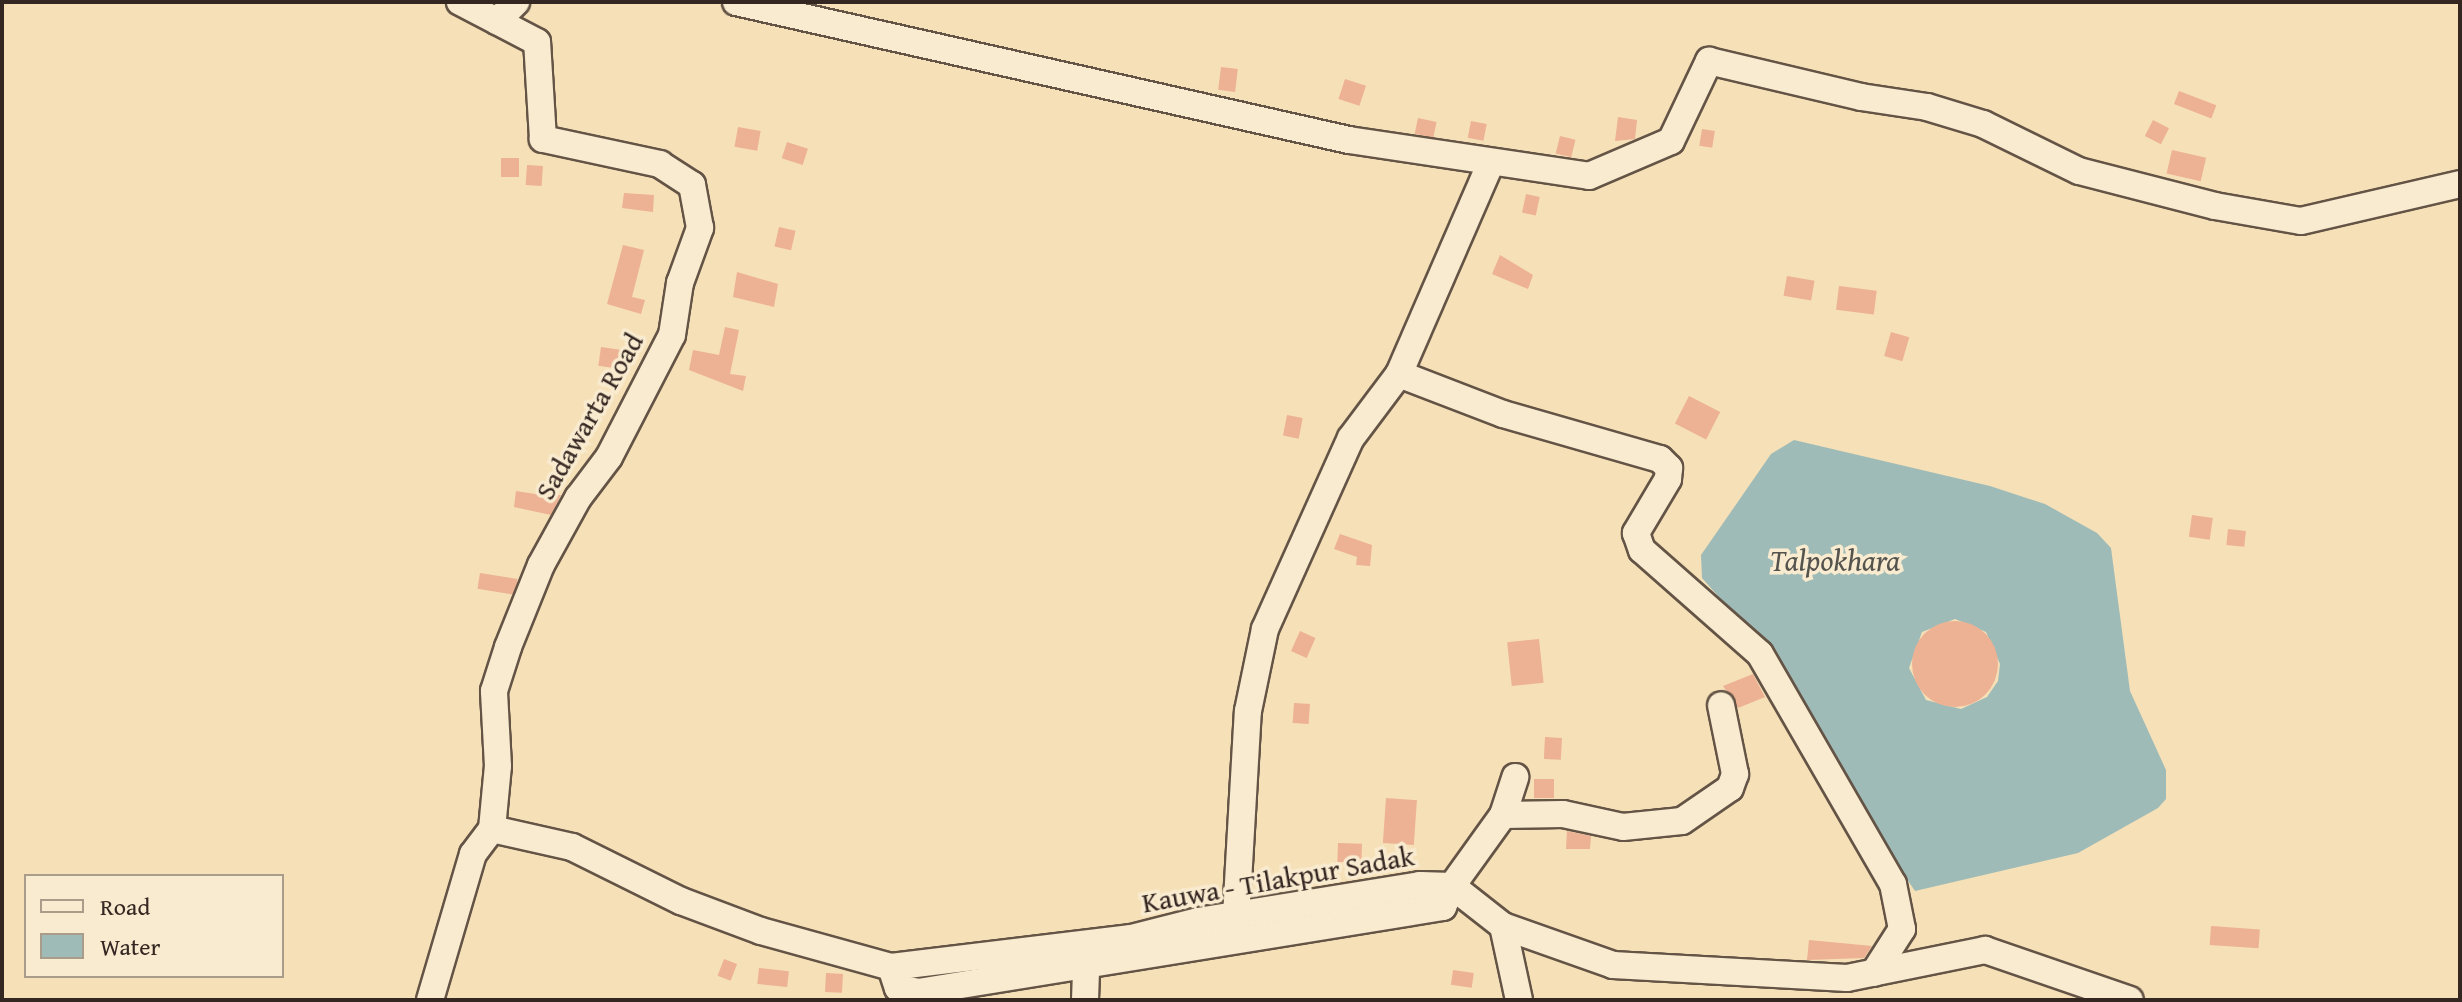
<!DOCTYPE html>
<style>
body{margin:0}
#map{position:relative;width:2462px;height:1002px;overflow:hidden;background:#f6e0b7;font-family:"Gentium Book Plus",serif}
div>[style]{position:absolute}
.water>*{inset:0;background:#9fbbb7}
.building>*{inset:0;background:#edb193;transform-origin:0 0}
.round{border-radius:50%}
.roads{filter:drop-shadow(2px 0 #645446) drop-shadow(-2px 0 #645446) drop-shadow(0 2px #645446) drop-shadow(0 -2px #645446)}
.minor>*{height:26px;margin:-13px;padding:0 13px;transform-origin:13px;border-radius:13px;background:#f9ebd0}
span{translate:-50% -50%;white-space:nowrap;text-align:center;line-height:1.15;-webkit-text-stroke:7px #f9ebd0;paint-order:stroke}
.street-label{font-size:28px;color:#342621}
.water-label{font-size:30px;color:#54534e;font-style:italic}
.frame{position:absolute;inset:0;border:4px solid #342621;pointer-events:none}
.legend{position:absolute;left:24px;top:874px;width:260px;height:104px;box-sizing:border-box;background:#f9ebd0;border:2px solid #aa9c8a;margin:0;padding:10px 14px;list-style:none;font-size:24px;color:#342621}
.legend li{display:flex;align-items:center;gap:16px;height:40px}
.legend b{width:40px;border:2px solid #aa9c8a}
</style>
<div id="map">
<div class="water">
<div style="clip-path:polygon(evenodd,1794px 440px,1990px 486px,2045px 504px,2097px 533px,2111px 548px,2130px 691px,2166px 770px,2166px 799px,2158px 808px,2078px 853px,1915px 891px,1862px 813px,1794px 682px,1702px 578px,1701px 555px,1771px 454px,1794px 440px,1955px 619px,1986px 632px,2000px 664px,1998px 681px,1987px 697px,1961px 709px,1926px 700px,1909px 668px,1922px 632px,1955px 619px)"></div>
</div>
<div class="building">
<div style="left:1221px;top:67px;width:17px;height:23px;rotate:7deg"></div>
<div style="left:1345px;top:79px;width:22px;height:21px;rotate:18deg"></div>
<div style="left:2179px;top:91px;width:40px;height:14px;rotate:21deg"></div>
<div style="clip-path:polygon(1618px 117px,1637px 120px,1635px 139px,1615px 141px)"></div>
<div style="left:1418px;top:118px;width:19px;height:16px;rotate:12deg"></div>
<div style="left:2153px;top:120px;width:18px;height:18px;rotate:27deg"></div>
<div style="left:1471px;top:121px;width:16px;height:17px;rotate:11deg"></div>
<div style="left:738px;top:127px;width:23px;height:20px;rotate:10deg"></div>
<div style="left:1702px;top:129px;width:13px;height:17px;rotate:9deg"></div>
<div style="left:1560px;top:136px;width:16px;height:18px;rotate:14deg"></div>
<div style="left:787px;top:142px;width:22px;height:17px;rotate:18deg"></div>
<div style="left:2172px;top:150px;width:35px;height:24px;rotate:13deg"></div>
<div style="left:501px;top:158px;width:18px;height:19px"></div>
<div style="left:527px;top:165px;width:16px;height:20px;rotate:4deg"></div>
<div style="clip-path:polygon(624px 193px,654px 195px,653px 212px,622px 208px)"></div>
<div style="left:1526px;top:194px;width:14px;height:19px;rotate:12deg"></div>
<div style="left:779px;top:227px;width:17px;height:20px;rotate:13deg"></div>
<div style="clip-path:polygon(623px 245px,644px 250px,632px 297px,645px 300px,641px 314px,607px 304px)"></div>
<div style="clip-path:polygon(1500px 255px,1533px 275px,1528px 289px,1492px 274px)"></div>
<div style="clip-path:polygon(737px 272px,778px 284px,774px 307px,733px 297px)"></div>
<div style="left:1787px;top:276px;width:28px;height:20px;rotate:10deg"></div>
<div style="left:1839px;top:286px;width:38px;height:24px;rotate:7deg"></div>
<div style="clip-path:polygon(725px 327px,739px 330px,730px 374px,746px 376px,743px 391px,689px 370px,693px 350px,719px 355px)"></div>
<div style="left:1891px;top:332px;width:19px;height:25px;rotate:16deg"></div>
<div style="left:601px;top:347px;width:28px;height:19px;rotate:8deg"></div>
<div style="left:1689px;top:396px;width:35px;height:31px;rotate:27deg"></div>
<div style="left:1287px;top:415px;width:16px;height:21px;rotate:11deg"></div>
<div style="clip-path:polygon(516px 491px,548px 496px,561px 495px,551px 515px,514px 507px)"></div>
<div style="left:2192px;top:515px;width:21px;height:22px;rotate:8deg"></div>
<div style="left:2228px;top:529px;width:18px;height:16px;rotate:6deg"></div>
<div style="clip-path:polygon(1340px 534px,1372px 545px,1370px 566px,1356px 565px,1357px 557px,1334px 549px)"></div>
<div style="left:480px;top:573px;width:38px;height:16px;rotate:9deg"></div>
<div class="round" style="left:1912px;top:621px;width:86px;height:86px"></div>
<div style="left:1300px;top:631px;width:17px;height:22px;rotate:24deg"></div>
<div style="left:1539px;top:639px;width:44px;height:32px;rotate:84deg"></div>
<div style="clip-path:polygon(1753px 674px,1765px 697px,1738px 708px,1723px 686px)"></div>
<div style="left:1294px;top:703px;width:16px;height:20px;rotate:4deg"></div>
<div style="left:1545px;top:737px;width:17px;height:22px;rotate:3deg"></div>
<div style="left:1534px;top:779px;width:20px;height:19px"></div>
<div style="left:1386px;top:798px;width:31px;height:45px;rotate:4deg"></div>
<div style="clip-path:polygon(1567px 831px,1591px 836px,1590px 849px,1566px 849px)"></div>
<div style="left:1338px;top:843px;width:24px;height:19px;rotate:2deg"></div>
<div style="left:2211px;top:926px;width:49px;height:19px;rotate:4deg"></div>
<div style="clip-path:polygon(1809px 940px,1872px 946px,1864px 958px,1807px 960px)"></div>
<div style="left:724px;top:959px;width:14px;height:18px;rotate:21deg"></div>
<div style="left:759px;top:968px;width:30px;height:16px;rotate:6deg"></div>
<div style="left:1453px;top:970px;width:21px;height:15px;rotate:8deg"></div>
<div style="left:826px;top:973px;width:17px;height:19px;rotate:3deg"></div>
</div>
<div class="roads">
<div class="minor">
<div style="left:736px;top:2px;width:628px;rotate:12.69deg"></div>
<div style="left:1349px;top:140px;width:243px;rotate:8.5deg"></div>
<div style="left:1589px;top:176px;width:89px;rotate:-23.1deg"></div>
<div style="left:1671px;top:141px;width:89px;rotate:-64.6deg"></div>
<div style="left:1709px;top:61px;width:156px;rotate:13.3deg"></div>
<div style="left:1861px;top:97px;width:67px;rotate:8.6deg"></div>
<div style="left:1927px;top:107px;width:59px;rotate:16.9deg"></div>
<div style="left:1983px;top:124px;width:107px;rotate:26.1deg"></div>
<div style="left:2079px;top:171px;width:140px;rotate:14.4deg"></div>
<div style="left:2215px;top:206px;width:87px;rotate:9.9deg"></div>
<div style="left:2301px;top:221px;width:163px;rotate:-13.1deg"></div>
<div style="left:497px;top:21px;width:27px;rotate:-45deg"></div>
<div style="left:1399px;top:374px;width:111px;rotate:21deg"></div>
<div style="left:1503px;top:414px;width:163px;rotate:16deg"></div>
<div style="left:1660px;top:459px;width:13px;rotate:45deg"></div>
<div style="left:1669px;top:468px;width:11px;rotate:95deg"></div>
<div style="left:1668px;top:479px;width:63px;rotate:120.7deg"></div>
<div style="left:1636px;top:533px;width:18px;rotate:71deg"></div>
<div style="left:1642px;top:550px;width:157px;rotate:41.4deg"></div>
<div style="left:1760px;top:654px;width:266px;rotate:60deg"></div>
<div style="left:1893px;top:884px;width:46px;rotate:78.7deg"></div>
<div style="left:1902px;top:929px;width:52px;rotate:122.5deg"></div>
<div style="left:1503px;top:815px;width:60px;rotate:-1deg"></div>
<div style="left:1563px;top:814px;width:61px;rotate:12.2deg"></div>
<div style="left:1623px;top:827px;width:59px;rotate:-5.8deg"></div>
<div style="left:1682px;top:821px;width:58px;rotate:-34.5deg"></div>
<div style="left:1730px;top:788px;width:15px;rotate:-70deg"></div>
<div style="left:1735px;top:774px;width:70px;rotate:-101.5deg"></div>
<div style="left:492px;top:829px;width:82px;rotate:12.7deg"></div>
<div style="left:572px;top:847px;width:122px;rotate:26.4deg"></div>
<div style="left:681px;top:901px;width:85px;rotate:20.6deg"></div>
<div style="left:761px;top:931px;width:135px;rotate:15.5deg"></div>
<div style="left:891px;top:967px;width:242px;rotate:-6.9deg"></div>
<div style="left:1131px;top:938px;width:69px;rotate:-14.2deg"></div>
<div style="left:1198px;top:921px;width:225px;rotate:-9.2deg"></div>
<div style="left:1420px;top:885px;width:32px;rotate:2deg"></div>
<div style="left:1452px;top:886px;width:65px;rotate:38.1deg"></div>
<div style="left:1503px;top:926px;width:117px;rotate:19.5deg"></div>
<div style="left:1613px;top:965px;width:234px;rotate:3.2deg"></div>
<div style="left:1847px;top:978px;width:141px;rotate:-11.5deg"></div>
<div style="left:1985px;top:950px;width:153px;rotate:19deg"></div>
<div style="left:1236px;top:917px;width:206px;rotate:-86.7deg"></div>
<div style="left:1248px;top:711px;width:84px;rotate:-78.3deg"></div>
<div style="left:1265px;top:629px;width:209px;rotate:-65.8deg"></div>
<div style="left:1351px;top:438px;width:80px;rotate:-53.1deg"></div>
<div style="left:1399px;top:374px;width:228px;rotate:-66.5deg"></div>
<div style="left:1503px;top:926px;width:76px;rotate:77.8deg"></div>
<div style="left:891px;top:967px;width:22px;rotate:72deg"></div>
<div style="left:898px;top:988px;width:20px;rotate:11deg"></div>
<div style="left:918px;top:992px;width:532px;rotate:-9.2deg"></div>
<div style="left:1443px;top:907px;width:23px;rotate:-67deg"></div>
<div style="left:1452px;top:886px;width:87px;rotate:-54.3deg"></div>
<div style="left:1503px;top:815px;width:40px;rotate:-72deg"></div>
<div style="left:430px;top:1000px;width:152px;rotate:-73.6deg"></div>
<div style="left:473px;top:854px;width:31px;rotate:-53deg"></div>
<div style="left:492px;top:829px;width:63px;rotate:-84.6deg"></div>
<div style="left:498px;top:766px;width:75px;rotate:-93.1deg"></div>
<div style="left:494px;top:691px;width:46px;rotate:-72.3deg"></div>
<div style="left:508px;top:647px;width:88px;rotate:-68.1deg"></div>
<div style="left:541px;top:565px;width:77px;rotate:-61.1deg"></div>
<div style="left:578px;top:498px;width:51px;rotate:-52.9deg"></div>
<div style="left:609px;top:457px;width:137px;rotate:-62.7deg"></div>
<div style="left:672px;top:335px;width:53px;rotate:-81.3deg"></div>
<div style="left:680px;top:283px;width:59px;rotate:-70deg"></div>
<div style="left:700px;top:228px;width:44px;rotate:-100.5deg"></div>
<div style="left:692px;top:185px;width:38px;rotate:-147deg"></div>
<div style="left:660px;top:164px;width:120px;rotate:-167.9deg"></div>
<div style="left:543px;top:139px;width:97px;rotate:-93.5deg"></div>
<div style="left:537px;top:42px;width:87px;rotate:-152.5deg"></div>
<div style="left:1085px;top:1000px;width:34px;rotate:-88deg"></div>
</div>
</div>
<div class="street-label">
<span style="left:589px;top:416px;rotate:-60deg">Sadawarta Road</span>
<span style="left:1278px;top:879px;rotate:-10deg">Kauwa - Tilakpur Sadak</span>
</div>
<div class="water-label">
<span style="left:1835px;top:560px">Talpokhara</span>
</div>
<div class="frame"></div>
<ul class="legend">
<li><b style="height:10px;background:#f9ebd0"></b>Road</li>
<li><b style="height:22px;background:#9fbbb7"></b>Water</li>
</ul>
</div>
